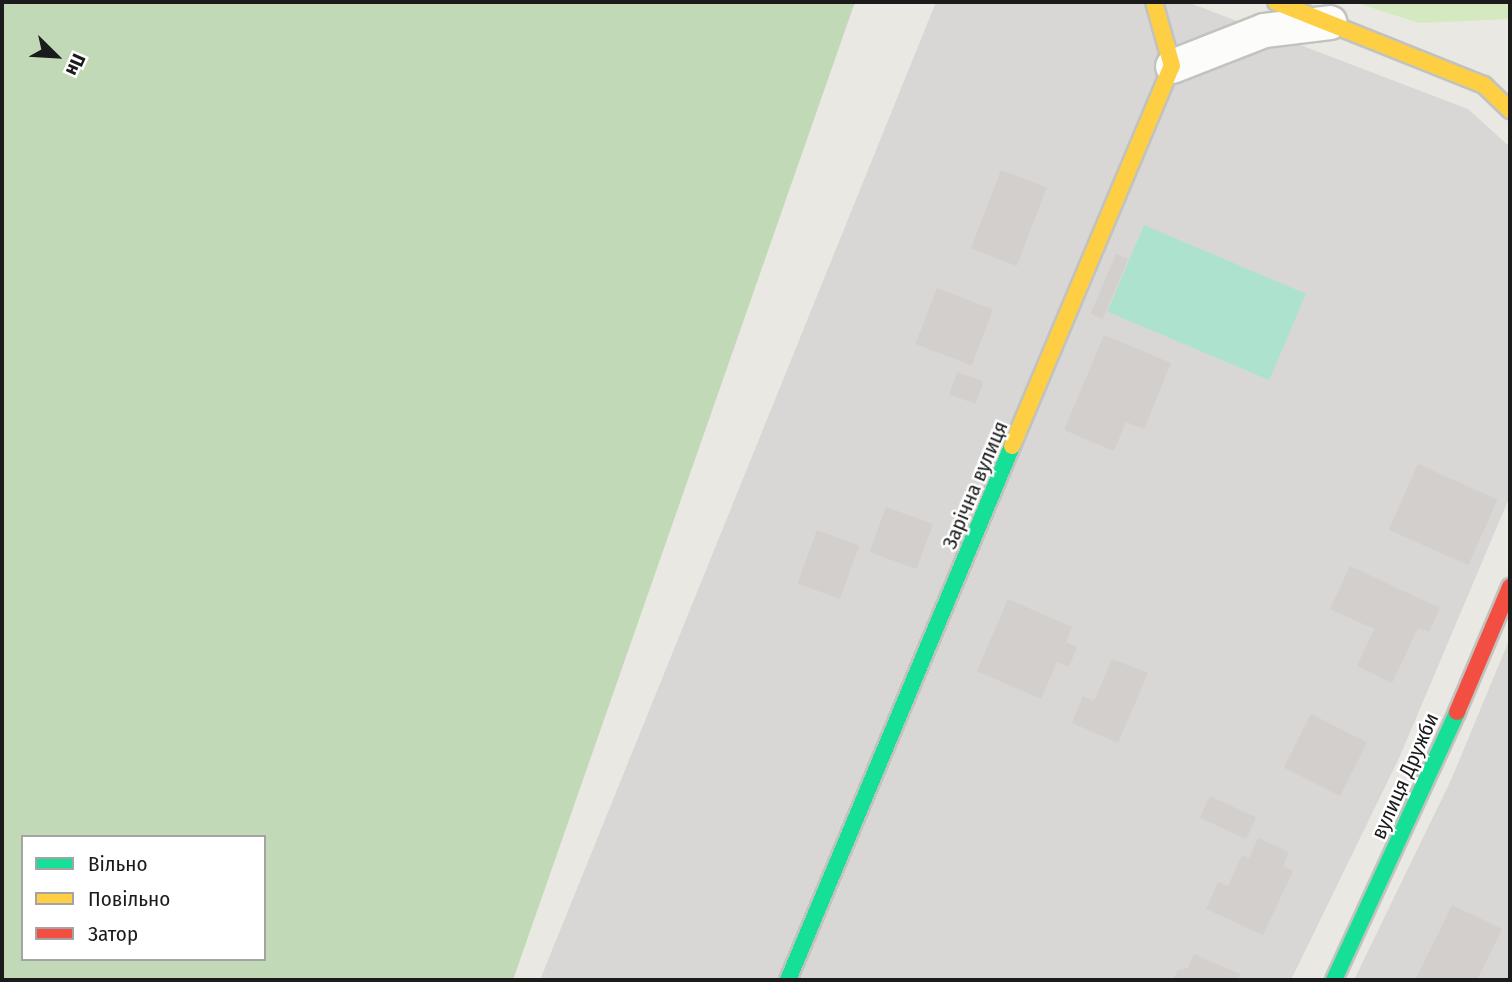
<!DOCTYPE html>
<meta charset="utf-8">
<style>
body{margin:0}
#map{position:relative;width:1512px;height:982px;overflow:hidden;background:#eae8e3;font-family:"Fira Sans Condensed",sans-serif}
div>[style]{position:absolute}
.residential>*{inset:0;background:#d9d7d5}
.grass>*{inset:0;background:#d4e9c0}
.forest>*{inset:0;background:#c2d9b7}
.pitch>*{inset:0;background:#ade3ce;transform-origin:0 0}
.building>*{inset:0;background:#d2cfcc;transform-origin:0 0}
.roads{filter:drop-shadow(2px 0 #c2c2bf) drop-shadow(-2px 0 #c2c2bf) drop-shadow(0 2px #c2c2bf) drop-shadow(0 -2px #c2c2bf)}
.street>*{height:33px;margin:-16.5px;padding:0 16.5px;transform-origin:16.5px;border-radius:16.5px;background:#fcfcfb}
.fast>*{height:16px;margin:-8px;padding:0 8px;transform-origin:8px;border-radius:8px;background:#16e098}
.slow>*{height:16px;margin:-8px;padding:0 8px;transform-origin:8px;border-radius:8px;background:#ffcf43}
.jam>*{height:16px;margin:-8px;padding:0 8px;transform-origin:8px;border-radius:8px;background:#f24e42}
span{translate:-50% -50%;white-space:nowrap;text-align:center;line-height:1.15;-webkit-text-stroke:5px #fff;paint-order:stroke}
.street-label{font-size:21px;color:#1b1b1b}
.frame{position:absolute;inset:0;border:4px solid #1b1b1b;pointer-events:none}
.legend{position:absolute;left:21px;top:835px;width:245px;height:126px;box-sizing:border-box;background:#fff;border:2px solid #a4a4a4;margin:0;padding:9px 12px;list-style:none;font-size:21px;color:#1b1b1b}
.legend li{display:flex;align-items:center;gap:14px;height:35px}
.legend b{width:35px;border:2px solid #a4a4a4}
.north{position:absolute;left:21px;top:21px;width:70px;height:70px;-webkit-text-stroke:5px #fff;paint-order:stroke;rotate:114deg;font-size:19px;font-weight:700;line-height:28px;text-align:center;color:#1b1b1b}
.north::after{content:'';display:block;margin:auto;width:24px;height:32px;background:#1b1b1b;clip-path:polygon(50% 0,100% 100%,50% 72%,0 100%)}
</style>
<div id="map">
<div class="residential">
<div style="clip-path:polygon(936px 2px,1187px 2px,1468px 109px,1510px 147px,1510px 496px,1400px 756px,1291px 980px,540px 980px)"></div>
<div style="clip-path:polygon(1510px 638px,1510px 980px,1354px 980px,1451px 780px)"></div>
</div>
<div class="grass">
<div style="clip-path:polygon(1354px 2px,1510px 2px,1510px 19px,1419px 23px)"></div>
</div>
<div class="forest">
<div style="clip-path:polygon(evenodd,2px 2px,855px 2px,513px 980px,2px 980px,2px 2px,23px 837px,264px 837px,264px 959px,23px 959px,23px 837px)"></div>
</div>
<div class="pitch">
<div style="left:1144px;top:225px;width:176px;height:94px;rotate:23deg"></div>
</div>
<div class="building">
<div style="left:1001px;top:170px;width:49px;height:84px;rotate:21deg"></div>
<div style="left:1116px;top:254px;width:13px;height:65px;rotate:23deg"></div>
<div style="left:937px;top:288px;width:60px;height:60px;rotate:21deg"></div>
<div style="clip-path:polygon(1104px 335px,1171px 363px,1144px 429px,1126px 422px,1114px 451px,1064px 430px)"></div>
<div style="left:957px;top:372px;width:28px;height:24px;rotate:19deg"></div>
<div style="left:1418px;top:464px;width:87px;height:72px;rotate:24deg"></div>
<div style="left:886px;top:507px;width:50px;height:48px;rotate:20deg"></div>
<div style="left:817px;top:530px;width:45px;height:57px;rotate:20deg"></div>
<div style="clip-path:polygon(1350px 566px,1440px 608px,1429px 632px,1418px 628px,1392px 683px,1357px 666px,1374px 629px,1330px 609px)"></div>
<div style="clip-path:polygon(1008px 599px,1072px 627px,1066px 642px,1077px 647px,1069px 667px,1057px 662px,1041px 699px,977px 671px)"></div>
<div style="clip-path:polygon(1112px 659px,1148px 673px,1118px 743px,1072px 723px,1083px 696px,1094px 701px)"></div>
<div style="left:1311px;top:714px;width:63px;height:60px;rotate:27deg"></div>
<div style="left:1210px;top:796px;width:51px;height:24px;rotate:25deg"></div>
<div style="clip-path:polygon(1258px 838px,1289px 852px,1283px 866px,1293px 871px,1263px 935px,1206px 909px,1218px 882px,1228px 886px,1242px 855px,1249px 858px)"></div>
<div style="clip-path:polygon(1452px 905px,1502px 929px,1477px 980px,1415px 980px)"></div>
<div style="clip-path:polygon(1194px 954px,1240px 974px,1237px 980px,1173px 980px,1178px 970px,1188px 968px)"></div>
</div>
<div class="roads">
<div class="street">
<div style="left:1172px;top:66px;width:99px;rotate:-21.4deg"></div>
<div style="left:1264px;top:30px;width:66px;rotate:-6.9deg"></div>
</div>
<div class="fast">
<div style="left:788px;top:980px;width:579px;rotate:-67.24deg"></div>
<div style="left:1334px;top:980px;width:295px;rotate:-65.3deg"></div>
</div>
<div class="slow">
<div style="left:1276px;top:2px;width:224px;rotate:21.8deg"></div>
<div style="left:1484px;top:85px;width:36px;rotate:44deg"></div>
<div style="left:1012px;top:446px;width:412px;rotate:-67.2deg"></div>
<div style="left:1172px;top:66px;width:66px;rotate:-105.7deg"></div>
</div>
<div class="jam">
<div style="left:1457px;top:712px;width:136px;rotate:-67deg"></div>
</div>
</div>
<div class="street-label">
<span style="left:975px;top:485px;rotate:-67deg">Зарічна вулиця</span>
<span style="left:1405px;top:776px;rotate:-66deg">вулиця Дружби</span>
</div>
<div class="frame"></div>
<ul class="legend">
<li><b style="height:9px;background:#16e098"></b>Вільно</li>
<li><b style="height:9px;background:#ffcf43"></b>Повільно</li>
<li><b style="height:9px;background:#f24e42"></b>Затор</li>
</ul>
<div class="north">Пн</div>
</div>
